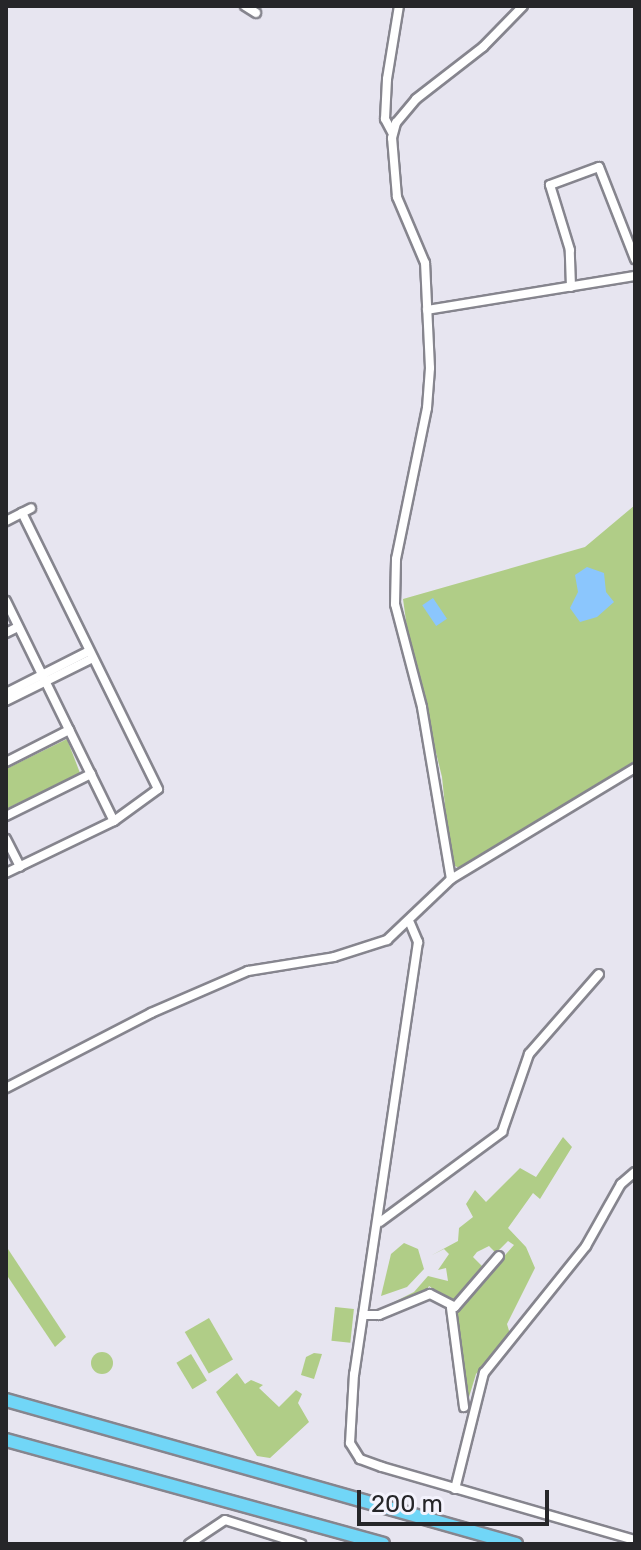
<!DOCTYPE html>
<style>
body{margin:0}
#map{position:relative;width:641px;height:1550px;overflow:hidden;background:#e7e5f0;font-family:Rubik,sans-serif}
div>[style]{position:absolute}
.green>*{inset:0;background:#b0cd87;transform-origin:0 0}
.round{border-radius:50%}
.water>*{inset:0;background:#8bc6fd;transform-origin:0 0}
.roads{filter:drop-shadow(2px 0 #86858e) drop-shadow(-2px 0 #86858e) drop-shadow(0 2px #86858e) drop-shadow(0 -2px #86858e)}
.minor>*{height:8px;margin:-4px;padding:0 4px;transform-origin:4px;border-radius:4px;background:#fff}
.highway>*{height:12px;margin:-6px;padding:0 6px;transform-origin:6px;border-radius:6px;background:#71d6f7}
span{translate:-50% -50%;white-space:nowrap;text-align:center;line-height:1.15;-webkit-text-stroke:8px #f4f3fd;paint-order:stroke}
.frame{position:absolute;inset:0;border:8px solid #262629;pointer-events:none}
.scale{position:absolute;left:357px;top:1490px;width:192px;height:36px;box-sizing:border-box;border:4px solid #262629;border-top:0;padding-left:10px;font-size:24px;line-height:28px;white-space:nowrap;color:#262629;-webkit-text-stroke:6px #f4f3fd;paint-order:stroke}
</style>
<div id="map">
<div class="green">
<div style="clip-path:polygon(635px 505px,635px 761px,459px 868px,451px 864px,442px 777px,409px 643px,403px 599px,585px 547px)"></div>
<div style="clip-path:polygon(67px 739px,80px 773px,6px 809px,6px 769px)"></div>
<div style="clip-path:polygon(563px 1137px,572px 1147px,540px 1199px,533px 1193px,508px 1228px,526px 1247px,535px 1268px,507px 1324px,510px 1334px,476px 1374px,466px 1407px,453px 1314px,514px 1245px,508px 1241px,496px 1253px,489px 1246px,477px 1252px,473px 1257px,486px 1270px,456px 1305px,429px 1286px,426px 1292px,386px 1306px,414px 1292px,428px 1276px,448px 1281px,446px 1268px,438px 1270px,449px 1254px,444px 1249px,432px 1255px,458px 1241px,459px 1228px,473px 1217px,466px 1204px,475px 1190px,486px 1202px,520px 1168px,536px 1177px)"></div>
<div style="clip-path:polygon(404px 1243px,418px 1249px,424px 1269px,407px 1287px,381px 1296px,391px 1254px)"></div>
<div style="clip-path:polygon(6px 1246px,66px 1337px,55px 1347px,8px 1277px)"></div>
<div style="left:335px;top:1307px;width:19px;height:34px;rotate:6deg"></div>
<div style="left:209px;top:1318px;width:48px;height:28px;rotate:60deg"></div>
<div class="round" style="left:91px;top:1352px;width:22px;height:22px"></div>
<div style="clip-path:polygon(314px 1353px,322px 1354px,314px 1379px,301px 1375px,306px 1357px)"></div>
<div style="left:191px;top:1354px;width:31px;height:17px;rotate:59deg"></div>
<div style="clip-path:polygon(237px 1373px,245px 1384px,251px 1380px,263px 1385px,259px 1388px,279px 1407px,296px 1390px,302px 1394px,298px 1403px,309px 1422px,270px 1458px,257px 1456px,216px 1392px)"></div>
</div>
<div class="water">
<div style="clip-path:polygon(587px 567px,604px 573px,606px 592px,614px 602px,597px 617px,580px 622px,570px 608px,578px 592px,575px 575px)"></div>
<div style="left:433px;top:598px;width:25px;height:13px;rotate:56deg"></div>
</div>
<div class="roads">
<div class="minor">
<div style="left:245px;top:6px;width:13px;rotate:32deg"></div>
<div style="left:392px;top:132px;width:15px;rotate:-118deg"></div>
<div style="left:385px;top:119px;width:40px;rotate:-87.1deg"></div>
<div style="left:387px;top:79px;width:74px;rotate:-80.7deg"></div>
<div style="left:571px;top:287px;width:37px;rotate:-92deg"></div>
<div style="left:570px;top:250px;width:68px;rotate:-107.1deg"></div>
<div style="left:550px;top:185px;width:52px;rotate:-20.2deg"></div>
<div style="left:599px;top:167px;width:99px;rotate:68.6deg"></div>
<div style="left:427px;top:310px;width:211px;rotate:-9.3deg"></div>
<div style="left:6px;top:521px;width:28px;rotate:-27deg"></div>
<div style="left:6px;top:601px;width:245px;rotate:63.9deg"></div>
<div style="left:6px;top:633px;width:13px;rotate:-27deg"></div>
<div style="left:6px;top:693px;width:93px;rotate:-26.8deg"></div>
<div style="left:6px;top:701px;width:97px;rotate:-26.3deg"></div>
<div style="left:6px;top:762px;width:71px;rotate:-26.9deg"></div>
<div style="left:6px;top:816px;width:95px;rotate:-26.3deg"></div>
<div style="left:6px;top:839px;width:31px;rotate:63deg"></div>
<div style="left:6px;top:873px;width:120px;rotate:-25.7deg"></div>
<div style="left:114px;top:821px;width:54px;rotate:-36deg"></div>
<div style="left:158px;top:789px;width:308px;rotate:-116.2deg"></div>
<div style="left:451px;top:879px;width:174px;rotate:-99.6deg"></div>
<div style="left:422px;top:707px;width:106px;rotate:-104.7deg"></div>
<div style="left:395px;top:604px;width:45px;rotate:-88.7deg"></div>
<div style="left:396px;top:559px;width:154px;rotate:-78.4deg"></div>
<div style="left:427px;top:408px;width:40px;rotate:-85.7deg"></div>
<div style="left:430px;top:368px;width:105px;rotate:-92.7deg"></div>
<div style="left:425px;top:263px;width:72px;rotate:-113deg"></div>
<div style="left:397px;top:197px;width:59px;rotate:-94.8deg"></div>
<div style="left:392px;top:138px;width:16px;rotate:-75deg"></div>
<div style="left:396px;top:123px;width:31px;rotate:-50deg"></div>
<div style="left:416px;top:99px;width:85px;rotate:-37.8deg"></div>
<div style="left:483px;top:47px;width:57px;rotate:-45.7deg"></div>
<div style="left:410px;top:923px;width:21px;rotate:67deg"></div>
<div style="left:418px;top:942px;width:437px;rotate:98.4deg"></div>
<div style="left:354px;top:1374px;width:69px;rotate:93.3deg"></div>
<div style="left:350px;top:1443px;width:19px;rotate:58deg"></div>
<div style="left:360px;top:1459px;width:23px;rotate:20deg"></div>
<div style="left:382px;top:1467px;width:263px;rotate:16.1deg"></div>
<div style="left:6px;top:1088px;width:163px;rotate:-27.3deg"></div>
<div style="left:151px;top:1013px;width:106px;rotate:-23.4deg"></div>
<div style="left:248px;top:971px;width:87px;rotate:-9.2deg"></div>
<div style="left:334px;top:957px;width:56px;rotate:-17.8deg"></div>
<div style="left:387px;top:940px;width:88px;rotate:-43.6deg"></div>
<div style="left:451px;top:879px;width:215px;rotate:-31.1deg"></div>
<div style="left:380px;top:1222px;width:152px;rotate:-36.4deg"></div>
<div style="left:502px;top:1132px;width:83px;rotate:-70.9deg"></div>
<div style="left:529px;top:1054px;width:106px;rotate:-48.8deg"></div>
<div style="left:451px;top:1308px;width:100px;rotate:82.5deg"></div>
<div style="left:363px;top:1315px;width:16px"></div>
<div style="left:379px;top:1315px;width:55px;rotate:-22.4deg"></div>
<div style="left:430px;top:1294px;width:28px;rotate:27deg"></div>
<div style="left:455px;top:1307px;width:67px;rotate:-49.2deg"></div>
<div style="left:455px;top:1489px;width:120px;rotate:-76deg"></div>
<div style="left:484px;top:1373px;width:163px;rotate:-51.2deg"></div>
<div style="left:586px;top:1246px;width:71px;rotate:-60.6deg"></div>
<div style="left:621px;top:1184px;width:18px;rotate:-41deg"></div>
<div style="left:189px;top:1544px;width:43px;rotate:-33.7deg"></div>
<div style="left:225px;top:1520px;width:80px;rotate:17.5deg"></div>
</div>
<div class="highway">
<div style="left:6px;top:1400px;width:530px;rotate:15.77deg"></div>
<div style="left:6px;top:1440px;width:391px;rotate:15.4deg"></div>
</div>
</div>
<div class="frame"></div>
<div class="scale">200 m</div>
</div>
